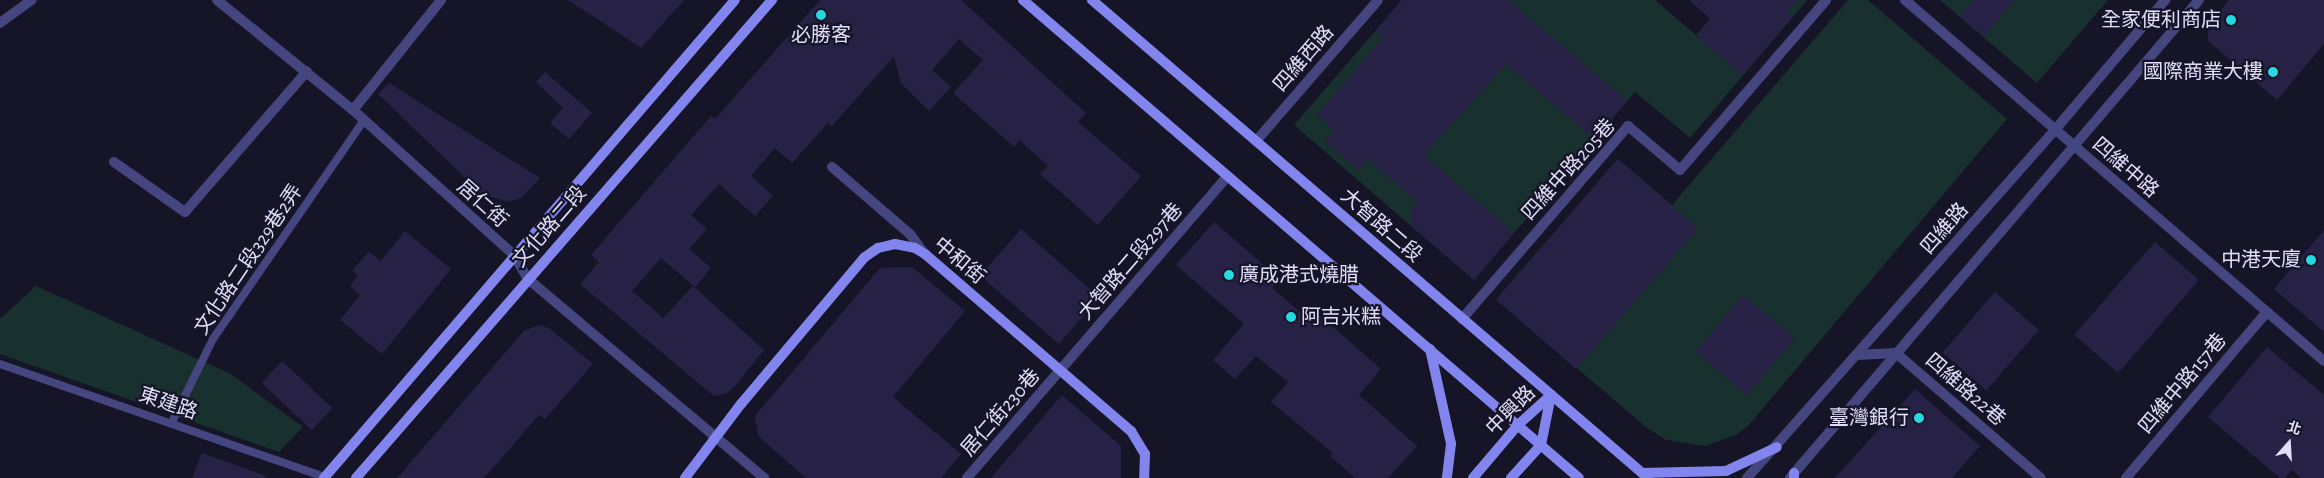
<!DOCTYPE html>
<meta charset="utf-8">
<style>
body{margin:0}
#map{position:relative;width:2324px;height:478px;overflow:hidden;background:#161427;font-family:"Alegreya Sans","Noto Sans TC",sans-serif}
div>[style]{position:absolute}
.green>*{inset:0;background:#18302e}
.building>*{inset:0;background:#272245;transform-origin:0 0}
.lane>*{height:8px;margin:-4px;padding:0 4px;transform-origin:4px;border-radius:4px;background:#454680}
.street>*{height:10px;margin:-5px;padding:0 5px;transform-origin:5px;border-radius:5px;background:#454680}
.secondary>*{height:10px;margin:-5px;padding:0 5px;transform-origin:5px;border-radius:5px;background:#8285ee}
.dots>*{width:14px;height:14px;translate:-50% -50%;box-sizing:border-box;border:2px solid #161427;border-radius:50%}
span{translate:-50% -50%;white-space:nowrap;text-align:center;line-height:1.15;-webkit-text-stroke:4.5px #161427;paint-order:stroke}
.poi-label{font-size:20px;color:#e0defa}
.right{translate:-100% -50%;text-align:right}
.left{translate:0 -50%;text-align:left}
.street-label{font-size:20px;color:#e0defa}
.north{position:absolute;left:2264px;top:418px;width:50px;height:50px;-webkit-text-stroke:4px #161427;paint-order:stroke;rotate:19deg;font-size:14px;font-weight:700;line-height:20px;text-align:center;color:#e0defa}
.north::after{content:'';display:block;margin:auto;width:18px;height:22px;background:#e0defa;clip-path:polygon(50% 0,100% 100%,50% 72%,0 100%)}
</style>
<div id="map">
<div class="green">
<div style="clip-path:polygon(1402px 0,1655px 0,1696px 35px,1726px 0,1807px 0,1690px 138px,1635px 92px,1474px 280px,1294px 125px)"></div>
<div style="clip-path:polygon(1848px 0,1868px 0,2007px 119px,1748px 426px,1736px 435px,1705px 446px,1666px 440px,1646px 427px,1497px 300px,1618px 159px,1672px 205px)"></div>
<div style="clip-path:polygon(1940px 0,2108px 0,2037px 83px)"></div>
<div style="clip-path:polygon(36px 286px,231px 374px,303px 427px,279px 452px,0 354px,0 319px)"></div>
</div>
<div class="building">
<div style="clip-path:polygon(568px 0,684px 0,641px 48px)"></div>
<div style="clip-path:polygon(820px 0,961px 0,1086px 113px,1078px 122px,1141px 176px,1098px 225px,1040px 174px,1048px 166px,1019px 140px,1014px 147px,953px 93px,983px 60px,959px 39px,932px 70px,951px 87px,929px 111px,901px 83px,894px 56px,832px 126px,828px 123px,792px 163px,775px 148px,751px 176px,773px 196px,755px 216px,719px 184px,691px 215px,707px 229px,689px 249px,711px 268px,695px 287px,661px 258px,632px 291px,663px 318px,693px 286px,764px 350px,735px 386px,727px 393px,714px 396px,580px 284px,599px 262px,591px 255px,711px 116px,715px 119px)"></div>
<div style="clip-path:polygon(1402px 0,1508px 0,1627px 101px,1595px 139px,1506px 64px,1424px 155px,1514px 233px,1474px 280px,1411px 226px,1410px 211px,1418px 202px,1368px 159px,1358px 170px,1325px 141px,1334px 130px,1317px 115px,1383px 38px,1375px 31px)"></div>
<div style="clip-path:polygon(1689px 0,1798px 0,1787px 12px,1793px 16px,1742px 75px,1696px 36px,1711px 19px)"></div>
<div style="clip-path:polygon(1974px 0,2014px 0,1984px 37px,1960px 16px)"></div>
<div style="clip-path:polygon(2229px 0,2324px 0,2324px 44px,2277px 100px,2208px 41px,2208px 25px)"></div>
<div style="clip-path:polygon(545px 72px,592px 113px,569px 139px,550px 123px,563px 108px,536px 82px)"></div>
<div style="clip-path:polygon(389px 83px,540px 178px,521px 198px,509px 202px,482px 194px,378px 94px)"></div>
<div style="left:1618px;top:159px;width:106px;height:186px;rotate:41deg"></div>
<div style="clip-path:polygon(1214px 222px,1280px 279px,1272px 288px,1313px 323px,1319px 315px,1381px 369px,1359px 395px,1417px 446px,1388px 478px,1355px 478px,1330px 456px,1333px 453px,1271px 402px,1288px 382px,1256px 356px,1235px 379px,1213px 360px,1244px 324px,1176px 265px)"></div>
<div style="left:1021px;top:229px;width:104px;height:62px;rotate:41deg"></div>
<div style="clip-path:polygon(2324px 230px,2324px 332px,2274px 289px)"></div>
<div style="clip-path:polygon(405px 231px,451px 269px,382px 354px,340px 320px,360px 295px,350px 286px,358px 276px,352px 271px,369px 251px,381px 261px)"></div>
<div style="left:2155px;top:242px;width:58px;height:123px;rotate:41deg"></div>
<div style="clip-path:polygon(912px 267px,965px 311px,893px 397px,961px 454px,941px 478px,806px 478px,758px 436px,755px 416px,880px 268px)"></div>
<div style="left:1995px;top:292px;width:58px;height:80px;rotate:41deg"></div>
<div style="left:1743px;top:295px;width:67px;height:74px;rotate:40deg"></div>
<div style="clip-path:polygon(539px 325px,549px 328px,593px 364px,545px 419px,539px 415px,484px 478px,397px 478px,524px 331px)"></div>
<div style="clip-path:polygon(2267px 347px,2324px 395px,2324px 478px,2301px 478px,2292px 470px,2285px 478px,2280px 478px,2208px 417px)"></div>
<div style="left:282px;top:361px;width:69px;height:30px;rotate:43deg"></div>
<div style="clip-path:polygon(1915px 389px,1980px 446px,1952px 478px,1835px 478px)"></div>
<div style="clip-path:polygon(1062px 395px,1121px 446px,1121px 478px,991px 478px)"></div>
<div style="clip-path:polygon(202px 453px,266px 476px,265px 478px,192px 478px)"></div>
</div>
<div class="lane">
<div style="left:0;top:364px;width:344px;rotate:19.2deg"></div>
<div style="left:171px;top:424px;width:95px;rotate:-63.7deg"></div>
<div style="left:213px;top:339px;width:266px;rotate:-55.4deg"></div>
</div>
<div class="street">
<div style="left:217px;top:0;width:175px;rotate:39deg"></div>
<div style="left:353px;top:110px;width:217px;rotate:42deg"></div>
<div style="left:514px;top:255px;width:28px;rotate:60deg"></div>
<div style="left:528px;top:279px;width:309px;rotate:40.1deg"></div>
<div style="left:1905px;top:0;width:553px;rotate:40.75deg"></div>
<div style="left:0;top:23px;width:39px;rotate:-36deg"></div>
<div style="left:353px;top:110px;width:141px;rotate:-51.3deg"></div>
<div style="left:1256px;top:141px;width:186px;rotate:-49.1deg"></div>
<div style="left:114px;top:162px;width:87px;rotate:35.2deg"></div>
<div style="left:185px;top:212px;width:186px;rotate:-49.1deg"></div>
<div style="left:832px;top:167px;width:103px;rotate:40.7deg"></div>
<div style="left:910px;top:234px;width:24px;rotate:54deg"></div>
<div style="left:1462px;top:319px;width:255px;rotate:-49.3deg"></div>
<div style="left:1628px;top:126px;width:68px;rotate:40.2deg"></div>
<div style="left:1680px;top:170px;width:224px;rotate:-49.3deg"></div>
<div style="left:1857px;top:355px;width:39px;rotate:-3deg"></div>
<div style="left:1896px;top:353px;width:191px;rotate:40.8deg"></div>
<div style="left:967px;top:478px;width:399px;rotate:-49.2deg"></div>
<div style="left:1747px;top:478px;width:463px;rotate:-48.5deg"></div>
<div style="left:2054px;top:131px;width:172px;rotate:-49.7deg"></div>
<div style="left:1790px;top:478px;width:629px;rotate:-49.45deg"></div>
<div style="left:2126px;top:478px;width:218px;rotate:-49.7deg"></div>
</div>
<div class="secondary">
<div style="left:1023px;top:0;width:733px;rotate:40.69deg"></div>
<div style="left:1092px;top:0;width:733px;rotate:40.69deg"></div>
<div style="left:1430px;top:349px;width:97px;rotate:77.5deg"></div>
<div style="left:1451px;top:444px;width:34px;rotate:97deg"></div>
<div style="left:1642px;top:473px;width:84px;rotate:-1.4deg"></div>
<div style="left:1726px;top:471px;width:56px;rotate:-25.2deg"></div>
<div style="left:1794px;top:473px;width:5px;rotate:90deg"></div>
<div style="left:324px;top:478px;width:630px;rotate:-49.31deg"></div>
<div style="left:356px;top:478px;width:634px;rotate:-48.97deg"></div>
<div style="left:685px;top:478px;width:93px;rotate:-52.9deg"></div>
<div style="left:741px;top:404px;width:192px;rotate:-49.9deg"></div>
<div style="left:865px;top:257px;width:16px;rotate:-35deg"></div>
<div style="left:878px;top:248px;width:17px;rotate:-13deg"></div>
<div style="left:895px;top:244px;width:20px;rotate:11deg"></div>
<div style="left:915px;top:248px;width:12px;rotate:31deg"></div>
<div style="left:925px;top:254px;width:272px;rotate:40.7deg"></div>
<div style="left:1131px;top:431px;width:27px;rotate:59deg"></div>
<div style="left:1145px;top:454px;width:24px;rotate:92deg"></div>
<div style="left:1473px;top:478px;width:70px;rotate:-49.7deg"></div>
<div style="left:1518px;top:425px;width:45px;rotate:-42.3deg"></div>
<div style="left:1511px;top:478px;width:45px;rotate:-47.7deg"></div>
<div style="left:1541px;top:445px;width:51px;rotate:-78.7deg"></div>
</div>
<div class="dots">
<div style="left:821px;top:15px;background:#24d9e1"></div>
<div style="left:2231px;top:20px;background:#24d9e1"></div>
<div style="left:2273px;top:72px;background:#24d9e1"></div>
<div style="left:2311px;top:260px;background:#24d9e1"></div>
<div style="left:1229px;top:275px;background:#24d9e1"></div>
<div style="left:1291px;top:317px;background:#24d9e1"></div>
<div style="left:1919px;top:418px;background:#24d9e1"></div>
</div>
<div class="poi-label">
<span class="right" style="left:2221px;top:20px">全家便利商店</span>
<span style="left:821px;top:35px">必勝客</span>
<span class="right" style="left:2263px;top:72px">國際商業大樓</span>
<span class="right" style="left:2301px;top:260px">中港天廈</span>
<span class="left" style="left:1239px;top:275px">廣成港式燒腊</span>
<span class="left" style="left:1301px;top:317px">阿吉米糕</span>
<span class="right" style="left:1909px;top:418px">臺灣銀行</span>
</div>
<div class="street-label">
<span style="left:1304px;top:59px;rotate:-49deg">四維西路</span>
<span style="left:2125px;top:168px;rotate:41deg">四維中路</span>
<span style="left:1569px;top:170px;rotate:-48deg">四維中路205巷</span>
<span style="left:482px;top:204px;rotate:42deg">居仁街</span>
<span style="left:1381px;top:226px;rotate:41deg">大智路二段</span>
<span style="left:550px;top:227px;rotate:-49deg">文化路二段</span>
<span style="left:1945px;top:229px;rotate:-49deg">四維路</span>
<span style="left:249px;top:260px;rotate:-56deg">文化路二段329巷2弄</span>
<span style="left:959px;top:261px;rotate:40deg">中和街</span>
<span style="left:1131px;top:262px;rotate:-49deg">大智路二段297巷</span>
<span style="left:2183px;top:384px;rotate:-50deg">四維中路157巷</span>
<span style="left:1965px;top:390px;rotate:41deg">四維路22巷</span>
<span style="left:168px;top:404px;rotate:19deg">東建路</span>
<span style="left:1511px;top:411px;rotate:-45deg">中興路</span>
<span style="left:1001px;top:413px;rotate:-49deg">居仁街230巷</span>
</div>
<div class="north">北</div>
</div>
